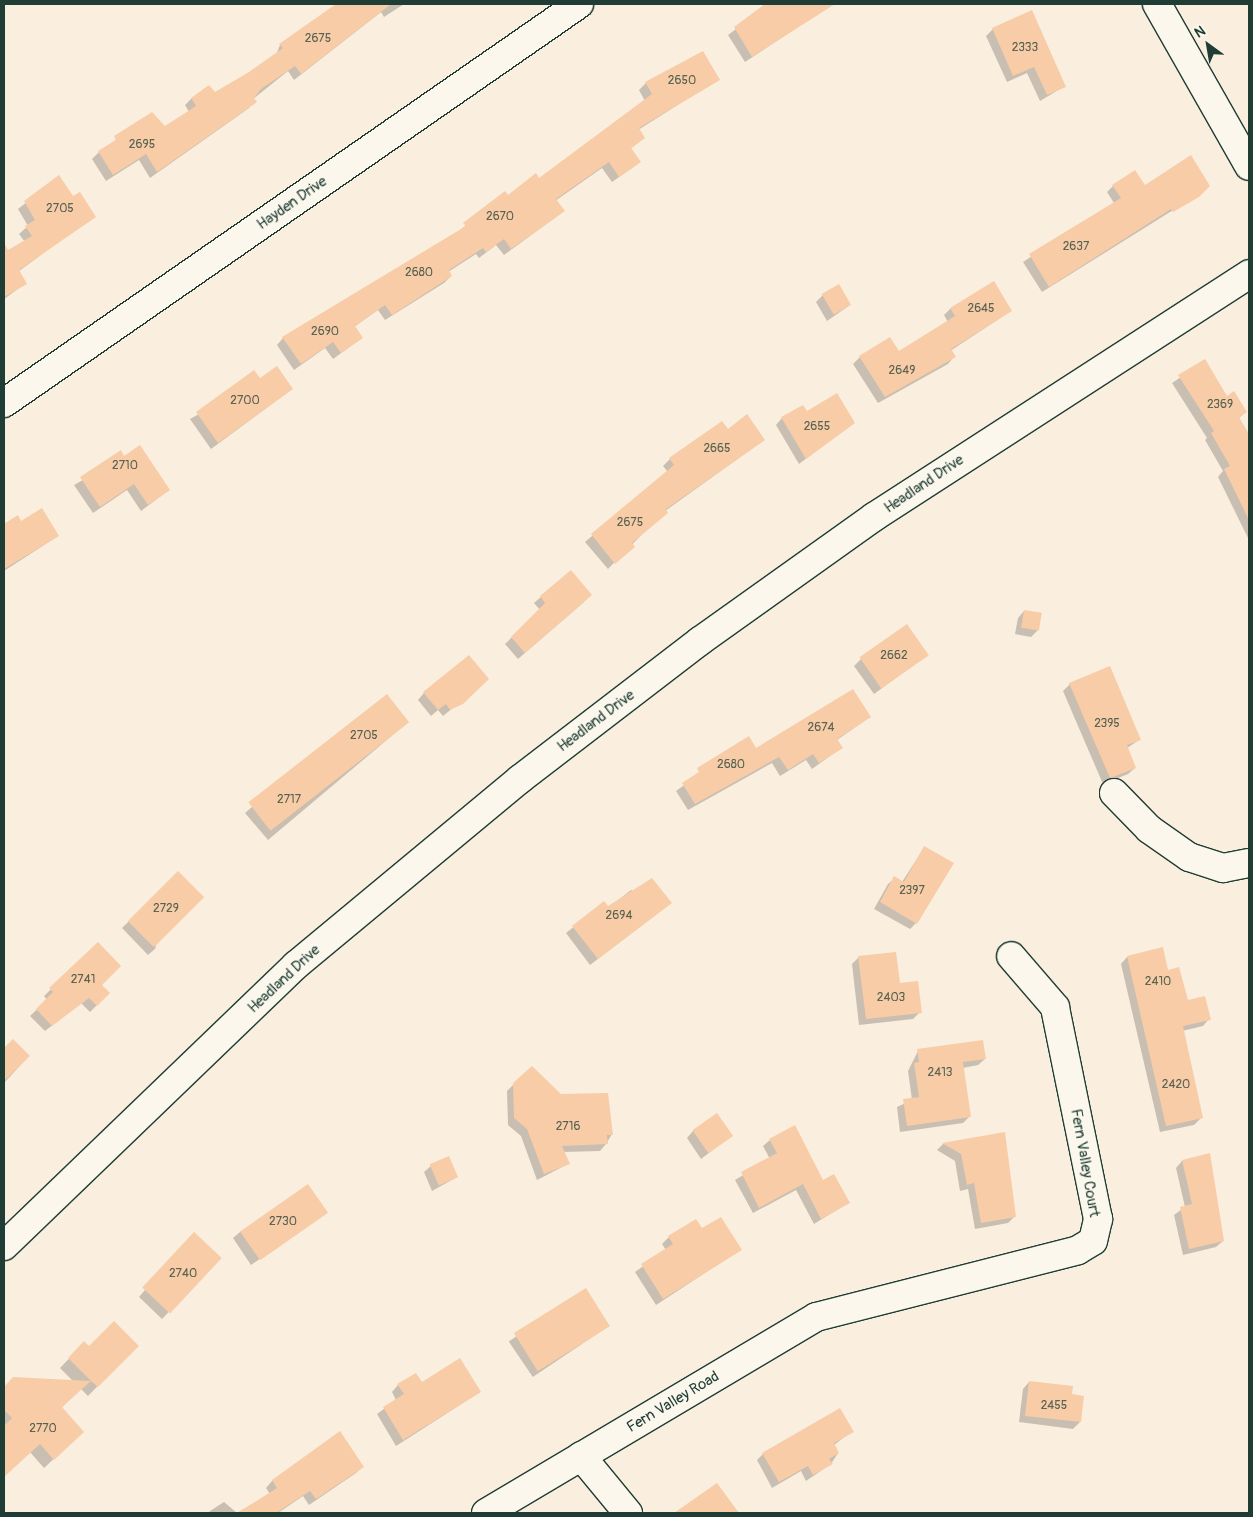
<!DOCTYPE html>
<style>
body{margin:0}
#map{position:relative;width:1253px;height:1517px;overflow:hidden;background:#faeede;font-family:Pangolin,sans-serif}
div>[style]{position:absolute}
.shadow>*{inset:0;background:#0003;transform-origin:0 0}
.building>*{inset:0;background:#f8cca7;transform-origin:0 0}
.roads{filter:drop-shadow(1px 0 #1f3d34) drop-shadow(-1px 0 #1f3d34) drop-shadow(0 1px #1f3d34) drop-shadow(0 -1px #1f3d34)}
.minor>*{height:28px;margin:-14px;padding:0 14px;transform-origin:14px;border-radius:14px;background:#fbf7ec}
.major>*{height:28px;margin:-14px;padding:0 14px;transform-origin:14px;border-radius:14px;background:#fbf7ec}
span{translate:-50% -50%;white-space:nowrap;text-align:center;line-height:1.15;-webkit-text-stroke:5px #fbf7ec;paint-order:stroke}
.number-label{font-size:12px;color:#556151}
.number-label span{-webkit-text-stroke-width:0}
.street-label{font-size:15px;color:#1f3d34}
.frame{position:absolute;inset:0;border:5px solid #1f3d34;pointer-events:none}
.north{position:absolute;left:1183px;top:20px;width:50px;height:50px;-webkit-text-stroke:4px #fbf7ec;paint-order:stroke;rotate:328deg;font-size:14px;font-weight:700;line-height:20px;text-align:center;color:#1f3d34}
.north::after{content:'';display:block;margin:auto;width:18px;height:22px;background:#1f3d34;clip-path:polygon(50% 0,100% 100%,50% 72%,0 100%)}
</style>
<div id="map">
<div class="shadow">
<div style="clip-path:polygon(338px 4px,404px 4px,384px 17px,381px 12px,294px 80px,288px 71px,253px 99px,249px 108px,150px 178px,139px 160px,106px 181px,92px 159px,99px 152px,152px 114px,164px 127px,189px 112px,185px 105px,191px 99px,209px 86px,214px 94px,250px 74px,276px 55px,280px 45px)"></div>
<div style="clip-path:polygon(770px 4px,828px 7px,745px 62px,728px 35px)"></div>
<div style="clip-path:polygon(993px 29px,1065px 86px,1040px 101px,1027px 73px,1007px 82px,986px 36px)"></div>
<div style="clip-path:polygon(702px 52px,719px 79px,638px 130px,644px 138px,630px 149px,639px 162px,632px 168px,612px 182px,602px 168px,555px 201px,556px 217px,504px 255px,496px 245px,479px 258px,476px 254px,448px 272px,451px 276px,444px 283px,385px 320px,378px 310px,354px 327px,362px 338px,333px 359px,325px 348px,294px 370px,277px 345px,283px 338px,458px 232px,505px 192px,508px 197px,539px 179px,645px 101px,639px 90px,646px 83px)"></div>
<div style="clip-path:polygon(59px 177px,72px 198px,94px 216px,19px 271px,26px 283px,4px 299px,4px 254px,25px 242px,19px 234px,28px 226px,18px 209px)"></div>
<div style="clip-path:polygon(1113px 186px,1202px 192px,1042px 292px,1023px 262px,1114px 203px,1107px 192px)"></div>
<div style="clip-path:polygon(993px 282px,1011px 311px,950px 351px,954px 357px,948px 364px,878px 403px,853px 364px,860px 357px,898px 352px,948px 322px,944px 315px,950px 309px)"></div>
<div style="clip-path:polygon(823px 295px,850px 305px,827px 321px,816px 302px)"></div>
<div style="clip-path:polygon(1205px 361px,1226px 398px,1246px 412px,1238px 419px,1249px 440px,1249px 540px,1218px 477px,1223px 471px,1205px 440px,1207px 438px,1172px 383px)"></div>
<div style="clip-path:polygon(260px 380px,292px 389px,211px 449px,190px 419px)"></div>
<div style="clip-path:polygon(806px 413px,853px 423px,799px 464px,776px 425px,782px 418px)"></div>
<div style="clip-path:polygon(722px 423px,727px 430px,764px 440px,665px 511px,608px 569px,585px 542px,668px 472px,663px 466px,670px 459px)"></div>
<div style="clip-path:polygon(124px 457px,169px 490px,141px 511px,127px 490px,93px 513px,74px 485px)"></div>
<div style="clip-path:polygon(18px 517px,21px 522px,58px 536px,4px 571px,4px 525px)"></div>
<div style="clip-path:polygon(571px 571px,584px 602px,518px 659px,505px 644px,540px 610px,534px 603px)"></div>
<div style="clip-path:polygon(1024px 611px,1038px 630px,1031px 637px,1015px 634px,1018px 618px)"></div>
<div style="clip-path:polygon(927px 655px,874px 694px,854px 666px,861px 659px)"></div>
<div style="clip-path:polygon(1070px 684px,1139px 740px,1127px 748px,1135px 768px,1128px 774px,1103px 784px,1063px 691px)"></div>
<div style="clip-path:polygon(481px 685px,443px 716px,438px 710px,431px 716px,418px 700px,424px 693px)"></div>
<div style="clip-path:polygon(870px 717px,837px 740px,841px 748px,812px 769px,806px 760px,780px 776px,772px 763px,688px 810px,676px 791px,749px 738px,756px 750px)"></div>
<div style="clip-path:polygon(401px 728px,268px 840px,245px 813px,252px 807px)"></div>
<div style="clip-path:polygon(924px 848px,916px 923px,910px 929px,874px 909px,888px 884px,895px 878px,902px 882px)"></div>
<div style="clip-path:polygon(178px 873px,155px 949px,148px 955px,122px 928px)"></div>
<div style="clip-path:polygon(631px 890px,663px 909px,590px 965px,566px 933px,604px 903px,608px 908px)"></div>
<div style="clip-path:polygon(98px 944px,101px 985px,109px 993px,90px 1012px,81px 1003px,45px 1031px,30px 1016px,47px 1000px,44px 996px)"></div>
<div style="clip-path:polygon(859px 957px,920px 1012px,913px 1019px,859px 1025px,852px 964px)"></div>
<div style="clip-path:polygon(1127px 957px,1167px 971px,1187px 1001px,1209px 1019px,1203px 1026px,1182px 1031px,1201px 1118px,1194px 1125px,1160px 1132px,1121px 964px)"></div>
<div style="clip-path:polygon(13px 1041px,29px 1056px,4px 1083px,4px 1049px)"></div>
<div style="clip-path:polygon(918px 1051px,985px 1059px,978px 1065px,963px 1068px,970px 1116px,963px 1123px,900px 1132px,897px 1107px,912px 1100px,908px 1071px)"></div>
<div style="clip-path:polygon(514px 1084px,561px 1095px,612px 1134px,606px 1144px,600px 1151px,563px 1152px,568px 1164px,537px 1180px,521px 1136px,508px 1125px,507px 1091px)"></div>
<div style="clip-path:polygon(693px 1131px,731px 1136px,701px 1159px,687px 1138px)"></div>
<div style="clip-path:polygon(1004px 1133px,1015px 1216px,1008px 1223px,975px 1229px,968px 1189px,960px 1191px,955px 1161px,937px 1150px,943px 1144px)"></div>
<div style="clip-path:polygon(770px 1140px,823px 1181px,848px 1203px,814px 1224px,796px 1190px,753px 1213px,735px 1180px,770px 1159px,763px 1146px)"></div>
<div style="clip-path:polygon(1209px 1155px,1223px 1241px,1216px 1247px,1183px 1255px,1174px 1215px,1185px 1207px,1176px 1168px,1182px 1161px)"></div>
<div style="clip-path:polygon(431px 1166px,457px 1177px,432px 1191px,424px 1172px)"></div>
<div style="clip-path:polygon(326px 1213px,251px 1265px,233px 1238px,240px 1232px)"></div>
<div style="clip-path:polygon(701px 1230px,740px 1250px,656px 1305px,635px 1272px,666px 1250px,662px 1244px,669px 1237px)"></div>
<div style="clip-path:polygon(188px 1240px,220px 1258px,162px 1319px,139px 1297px)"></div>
<div style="left:585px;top:1290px;width:43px;height:92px;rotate:56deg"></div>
<div style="clip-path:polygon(84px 1343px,89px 1347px,137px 1346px,88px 1396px,81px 1389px,61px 1408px,73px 1441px,44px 1468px,30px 1452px,4px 1476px,4px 1388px,13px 1379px,73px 1381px,60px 1368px)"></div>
<div style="clip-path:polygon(1029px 1382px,1071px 1396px,1080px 1422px,1073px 1429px,1019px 1422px,1023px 1389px)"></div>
<div style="clip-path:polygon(421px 1384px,480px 1392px,396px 1446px,377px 1414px,396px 1400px,392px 1392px,398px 1385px)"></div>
<div style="clip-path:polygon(852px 1431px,834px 1445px,838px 1453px,831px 1464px,806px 1481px,801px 1471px,772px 1488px,757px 1460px,763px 1454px)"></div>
<div style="clip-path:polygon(339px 1433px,362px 1467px,356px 1473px,309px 1505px,303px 1496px,278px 1513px,237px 1513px,270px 1494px,266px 1488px,272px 1481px)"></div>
<div style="clip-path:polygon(716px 1484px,737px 1513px,677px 1513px,681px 1510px)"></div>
<div style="clip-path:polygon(224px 1502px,237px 1513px,208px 1513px,210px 1511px)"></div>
</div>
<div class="building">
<div style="clip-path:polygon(336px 4px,391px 4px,301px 74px,295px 66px,261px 89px,254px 98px,257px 102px,157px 172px,146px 154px,113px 175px,98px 151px,116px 140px,114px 136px,152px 112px,165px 126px,196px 106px,191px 98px,209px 85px,215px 92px,249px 72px,283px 48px,279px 44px)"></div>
<div style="clip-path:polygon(765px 4px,835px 4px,752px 57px,734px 27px)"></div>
<div style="clip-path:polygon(1032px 10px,1066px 87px,1047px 95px,1034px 67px,1013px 76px,992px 28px)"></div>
<div style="clip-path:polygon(703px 51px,720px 80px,639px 128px,645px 138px,631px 148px,641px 162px,619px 177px,609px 162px,556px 199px,565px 211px,511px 249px,504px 239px,486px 252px,483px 248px,449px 270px,452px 276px,392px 315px,385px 305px,355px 326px,363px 338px,341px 353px,333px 342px,301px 364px,282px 337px,466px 226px,463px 223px,505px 191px,508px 195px,536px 173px,539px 178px,652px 94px,645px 82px)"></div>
<div style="clip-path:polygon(1191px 155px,1210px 186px,1199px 197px,1173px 212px,1171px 209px,1049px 287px,1029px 254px,1121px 198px,1112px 185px,1135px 170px,1145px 185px)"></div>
<div style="clip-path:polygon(59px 175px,73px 196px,80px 192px,96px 217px,19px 270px,27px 284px,4px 297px,4px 243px,8px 250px,32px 236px,25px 226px,35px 220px,24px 201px)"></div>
<div style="clip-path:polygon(994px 281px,1012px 311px,951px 349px,956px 357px,885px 397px,859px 356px,890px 337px,899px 351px,955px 316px,950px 308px)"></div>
<div style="left:839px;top:284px;width:24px;height:20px;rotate:60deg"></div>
<div style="clip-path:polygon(1205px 359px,1227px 396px,1234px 391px,1247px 412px,1239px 417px,1249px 434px,1249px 520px,1224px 469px,1230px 466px,1211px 433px,1214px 431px,1178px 375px)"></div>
<div style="clip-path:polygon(277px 366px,293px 389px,218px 443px,196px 412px,254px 370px,260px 378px)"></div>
<div style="clip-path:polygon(837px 393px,855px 423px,806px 459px,781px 417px,803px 405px,807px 411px)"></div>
<div style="clip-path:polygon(747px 414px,765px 440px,666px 509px,668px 513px,632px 543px,635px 547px,615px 564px,591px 534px,674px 465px,669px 458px,722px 421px,728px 429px)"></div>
<div style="clip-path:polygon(140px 445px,170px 490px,148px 505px,134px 484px,100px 507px,80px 477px,121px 450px,124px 456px)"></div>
<div style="clip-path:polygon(42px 508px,59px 536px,4px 569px,4px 524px,18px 515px,21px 521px)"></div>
<div style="clip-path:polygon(571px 570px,592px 595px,525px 653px,511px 637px,545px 603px,540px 596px)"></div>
<div style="left:1024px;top:610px;width:18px;height:18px;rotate:9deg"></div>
<div style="left:907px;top:624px;width:38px;height:58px;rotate:55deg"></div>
<div style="clip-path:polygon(469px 655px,489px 679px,463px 704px,450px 710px,446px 704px,438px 710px,423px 692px)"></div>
<div style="clip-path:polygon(1110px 666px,1141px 740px,1127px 745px,1136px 768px,1110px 778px,1069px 683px)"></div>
<div style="clip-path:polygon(853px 689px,871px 717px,837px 739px,843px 748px,819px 763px,813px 754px,788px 770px,779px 757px,695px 804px,682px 783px,699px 772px,697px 768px,749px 736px,756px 748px)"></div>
<div style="left:387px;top:694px;width:36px;height:176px;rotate:52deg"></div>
<div style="clip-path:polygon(924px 846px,954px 863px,917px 924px,880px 902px,894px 876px,904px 882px)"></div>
<div style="left:178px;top:871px;width:37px;height:71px;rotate:45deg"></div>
<div style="clip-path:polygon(652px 878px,672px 903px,598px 959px,572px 926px,604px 901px,608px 906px)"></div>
<div style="clip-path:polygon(98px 942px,121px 966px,102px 985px,110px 993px,97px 1006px,89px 998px,52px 1026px,36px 1009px,53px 992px,49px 988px)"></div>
<div style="clip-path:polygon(1163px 947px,1168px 970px,1179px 967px,1188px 1000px,1205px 996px,1211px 1020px,1183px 1026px,1203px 1118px,1166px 1126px,1127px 956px)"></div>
<div style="clip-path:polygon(896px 952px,900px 983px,918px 981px,922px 1013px,866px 1019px,858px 956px)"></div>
<div style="clip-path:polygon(13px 1039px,30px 1056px,4px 1081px,4px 1048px)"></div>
<div style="clip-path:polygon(983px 1040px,986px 1059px,963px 1062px,971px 1117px,907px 1126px,903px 1099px,919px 1097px,914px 1063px,919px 1062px,917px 1049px)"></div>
<div style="clip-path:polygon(532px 1066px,561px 1094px,608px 1093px,613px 1135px,607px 1135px,608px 1144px,562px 1146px,570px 1164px,544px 1174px,527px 1129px,514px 1118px,513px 1083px)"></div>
<div style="left:717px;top:1113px;width:28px;height:30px;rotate:55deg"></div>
<div style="clip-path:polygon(795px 1125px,823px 1180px,834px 1174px,850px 1203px,821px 1219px,803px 1184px,759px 1208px,741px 1172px,777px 1153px,769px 1139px)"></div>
<div style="clip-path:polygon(1005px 1132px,1016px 1217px,981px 1223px,974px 1183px,967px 1185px,961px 1154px,942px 1143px)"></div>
<div style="clip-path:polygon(1210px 1153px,1224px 1241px,1189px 1249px,1180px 1207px,1192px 1204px,1182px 1160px)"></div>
<div style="left:449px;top:1156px;width:23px;height:21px;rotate:67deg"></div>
<div style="left:308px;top:1184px;width:35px;height:83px;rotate:55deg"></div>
<div style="clip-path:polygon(721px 1217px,742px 1250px,663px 1299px,641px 1264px,673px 1244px,668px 1236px,696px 1219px,702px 1228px)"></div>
<div style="left:194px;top:1232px;width:38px;height:76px;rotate:43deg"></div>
<div style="left:586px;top:1288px;width:45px;height:85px;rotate:58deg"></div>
<div style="clip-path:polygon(114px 1321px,139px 1346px,98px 1387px,91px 1381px,62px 1407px,84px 1432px,54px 1460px,40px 1444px,4px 1477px,4px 1426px,12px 1418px,4px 1410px,4px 1387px,13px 1377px,91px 1381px,68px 1358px,84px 1341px,89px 1346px)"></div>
<div style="clip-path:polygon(460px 1358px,481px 1392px,403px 1440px,383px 1407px,404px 1394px,397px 1384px,416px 1373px,422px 1382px)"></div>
<div style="clip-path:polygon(1029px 1381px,1073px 1386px,1072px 1394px,1084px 1396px,1081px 1422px,1025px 1416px)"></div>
<div style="clip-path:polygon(840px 1408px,854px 1432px,834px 1443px,839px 1453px,829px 1459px,833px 1464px,813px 1475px,808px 1466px,779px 1482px,762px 1453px)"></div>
<div style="clip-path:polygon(340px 1431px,364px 1467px,316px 1499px,310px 1491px,276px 1513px,237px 1513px,277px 1488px,272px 1480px)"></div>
<div style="clip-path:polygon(717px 1483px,739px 1513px,674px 1513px)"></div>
</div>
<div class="roads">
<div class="minor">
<div style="left:1157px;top:4px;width:186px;rotate:60.4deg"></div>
<div style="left:4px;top:403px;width:700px;rotate:-34.76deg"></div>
<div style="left:1114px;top:793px;width:50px;rotate:45.8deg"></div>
<div style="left:1149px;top:829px;width:49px;rotate:35deg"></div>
<div style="left:1189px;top:857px;width:36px;rotate:18deg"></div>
<div style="left:1223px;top:868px;width:26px;rotate:-11deg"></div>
<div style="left:581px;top:1456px;width:74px;rotate:50.5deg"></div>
<div style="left:486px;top:1513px;width:384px;rotate:-30.7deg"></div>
<div style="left:816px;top:1317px;width:270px;rotate:-14.3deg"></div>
<div style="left:1078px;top:1250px;width:17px;rotate:-31deg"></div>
<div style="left:1093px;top:1241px;width:23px;rotate:-77deg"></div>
<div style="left:1098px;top:1219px;width:216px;rotate:-101.5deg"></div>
<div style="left:1055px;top:1007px;width:67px;rotate:-130.8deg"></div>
</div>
<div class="major">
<div style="left:4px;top:1246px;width:405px;rotate:-43.9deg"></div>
<div style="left:296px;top:965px;width:291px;rotate:-39.7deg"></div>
<div style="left:520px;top:779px;width:227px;rotate:-37.5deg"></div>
<div style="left:700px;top:641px;width:214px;rotate:-35.5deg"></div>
<div style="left:874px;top:517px;width:447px;rotate:-32.9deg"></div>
</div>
</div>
<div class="number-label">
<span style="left:318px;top:39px">2675</span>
<span style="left:1025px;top:48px">2333</span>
<span style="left:682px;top:81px">2650</span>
<span style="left:142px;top:145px">2695</span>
<span style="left:60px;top:209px">2705</span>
<span style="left:500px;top:217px">2670</span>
<span style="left:1076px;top:247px">2637</span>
<span style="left:419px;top:273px">2680</span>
<span style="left:981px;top:309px">2645</span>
<span style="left:325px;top:332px">2690</span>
<span style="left:902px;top:371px">2649</span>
<span style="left:245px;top:401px">2700</span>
<span style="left:1220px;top:405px">2369</span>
<span style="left:817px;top:427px">2655</span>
<span style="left:717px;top:449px">2665</span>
<span style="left:125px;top:466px">2710</span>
<span style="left:630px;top:523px">2675</span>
<span style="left:894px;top:656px">2662</span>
<span style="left:1107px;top:724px">2395</span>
<span style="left:821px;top:728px">2674</span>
<span style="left:364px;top:736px">2705</span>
<span style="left:731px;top:765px">2680</span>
<span style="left:289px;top:800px">2717</span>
<span style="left:912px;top:891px">2397</span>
<span style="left:166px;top:909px">2729</span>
<span style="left:619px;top:916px">2694</span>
<span style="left:83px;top:980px">2741</span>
<span style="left:1158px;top:982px">2410</span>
<span style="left:891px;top:998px">2403</span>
<span style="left:940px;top:1073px">2413</span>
<span style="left:1176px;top:1085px">2420</span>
<span style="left:568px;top:1127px">2716</span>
<span style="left:283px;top:1222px">2730</span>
<span style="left:183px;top:1274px">2740</span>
<span style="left:1054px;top:1406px">2455</span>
<span style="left:43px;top:1429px">2770</span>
</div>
<div class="street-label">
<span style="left:292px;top:203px;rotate:-35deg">Hayden Drive</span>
<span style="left:924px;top:484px;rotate:-34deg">Headland Drive</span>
<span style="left:596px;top:721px;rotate:-37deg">Headland Drive</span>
<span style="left:284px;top:979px;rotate:-43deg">Headland Drive</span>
<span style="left:1085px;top:1163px;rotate:80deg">Fern Valley Court</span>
<span style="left:673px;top:1402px;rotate:-31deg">Fern Valley Road</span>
</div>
<div class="frame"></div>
<div class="north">N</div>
</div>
